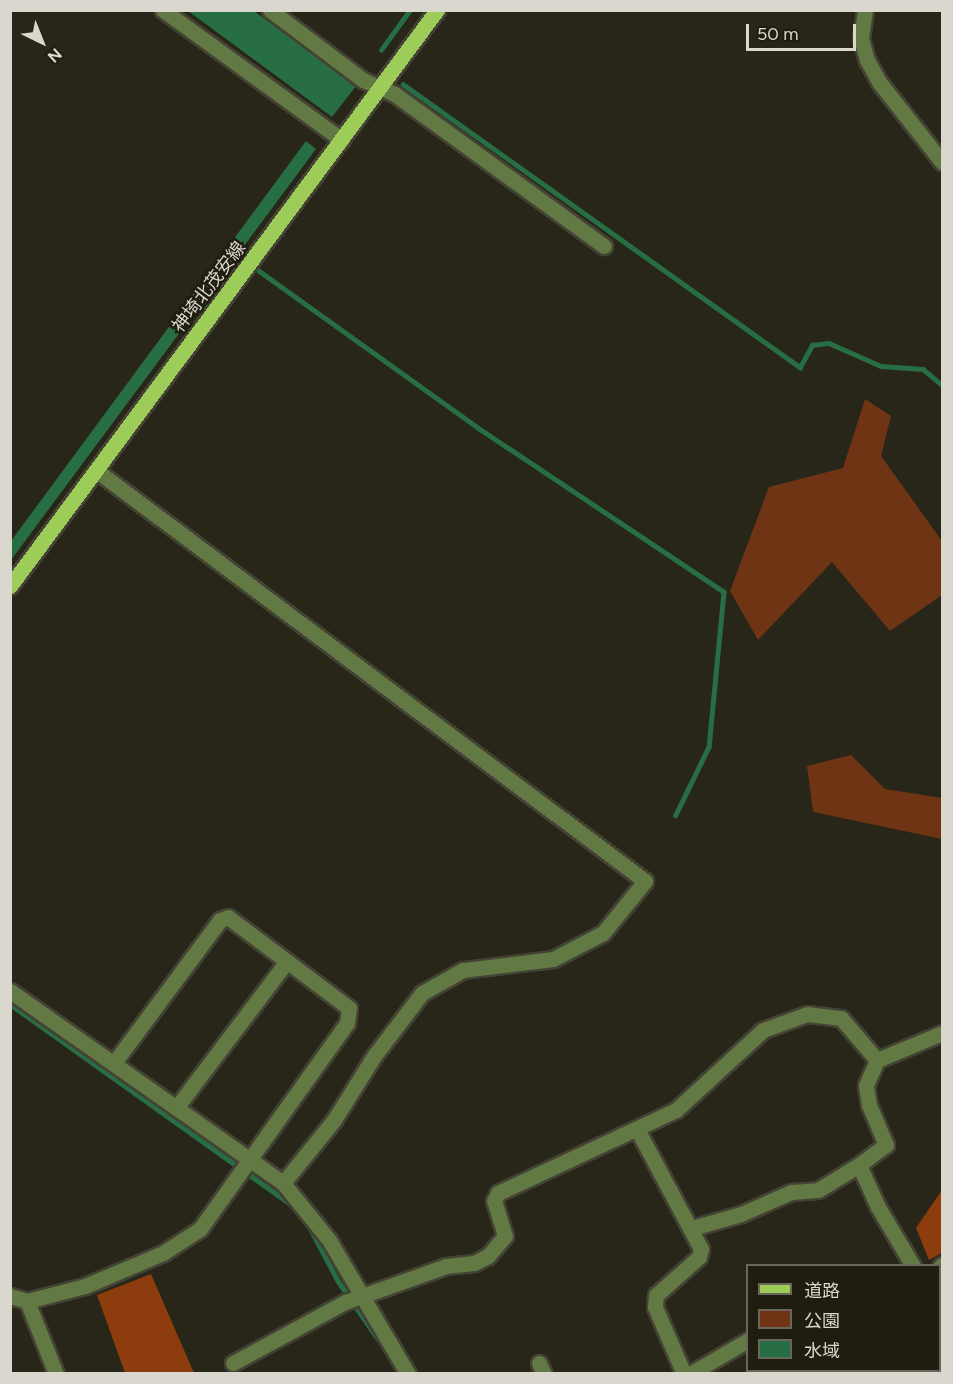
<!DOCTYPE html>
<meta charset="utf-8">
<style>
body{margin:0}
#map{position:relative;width:953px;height:1384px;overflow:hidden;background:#282618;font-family:Figtree,"Noto Sans JP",sans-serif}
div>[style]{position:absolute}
.green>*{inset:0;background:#6f3414}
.forest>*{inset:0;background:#8d3d0d}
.water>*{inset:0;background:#276e45}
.stream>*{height:4.5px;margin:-2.25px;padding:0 2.25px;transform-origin:2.25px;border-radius:2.25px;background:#276e45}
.roads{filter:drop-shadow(2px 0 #444235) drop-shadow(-2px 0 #444235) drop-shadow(0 2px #444235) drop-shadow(0 -2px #444235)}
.minor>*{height:15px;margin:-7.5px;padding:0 7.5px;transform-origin:7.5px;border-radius:7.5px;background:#627943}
.major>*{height:15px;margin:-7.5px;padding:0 7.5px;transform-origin:7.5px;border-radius:7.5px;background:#9ecc58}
span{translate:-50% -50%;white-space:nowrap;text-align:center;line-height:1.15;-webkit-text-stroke:5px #1f1d0f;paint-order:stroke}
.street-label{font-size:18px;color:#d9d7ce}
.frame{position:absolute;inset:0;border:12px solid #d9d7ce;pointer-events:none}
.legend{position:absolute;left:746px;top:1264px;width:195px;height:108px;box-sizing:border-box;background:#1f1d0f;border:2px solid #69675b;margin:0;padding:8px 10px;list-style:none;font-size:18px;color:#d9d7ce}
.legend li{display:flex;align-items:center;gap:12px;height:30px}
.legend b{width:30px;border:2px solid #69675b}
.north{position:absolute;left:12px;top:12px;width:60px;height:60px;-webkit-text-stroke:4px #1f1d0f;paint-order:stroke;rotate:137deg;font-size:16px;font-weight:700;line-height:24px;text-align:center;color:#d9d7ce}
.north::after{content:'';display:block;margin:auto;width:21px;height:27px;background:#d9d7ce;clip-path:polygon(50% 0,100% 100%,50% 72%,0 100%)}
.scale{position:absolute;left:746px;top:24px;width:110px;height:27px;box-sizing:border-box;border:3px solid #d9d7ce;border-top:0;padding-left:8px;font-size:18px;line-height:21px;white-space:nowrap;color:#d9d7ce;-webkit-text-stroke:4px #1f1d0f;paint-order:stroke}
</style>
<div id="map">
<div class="green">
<div style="clip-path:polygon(865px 399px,891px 416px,881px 456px,942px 541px,942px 595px,890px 631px,832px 562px,758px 640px,730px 591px,769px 487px,843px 468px)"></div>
<div style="clip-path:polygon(851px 755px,885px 789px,942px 798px,942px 839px,813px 812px,807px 766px)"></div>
<div style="clip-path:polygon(862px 1371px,864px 1373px,792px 1371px,862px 1370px)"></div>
</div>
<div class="forest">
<div style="clip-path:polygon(942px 1190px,942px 1253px,929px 1260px,916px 1228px)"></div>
<div style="clip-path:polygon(151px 1274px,194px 1373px,125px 1373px,97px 1295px)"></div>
</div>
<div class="water">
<div style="clip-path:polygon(188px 11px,254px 11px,356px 86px,332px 117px)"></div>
<div style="clip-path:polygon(306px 141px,316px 149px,11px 560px,11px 541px)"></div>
</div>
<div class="stream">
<div style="left:381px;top:50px;width:49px;rotate:-54.1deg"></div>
<div style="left:403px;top:84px;width:488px;rotate:35.5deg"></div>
<div style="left:800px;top:367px;width:25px;rotate:-61deg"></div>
<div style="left:812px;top:345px;width:17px;rotate:-7deg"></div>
<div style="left:829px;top:343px;width:57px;rotate:23.9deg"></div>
<div style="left:881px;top:366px;width:42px;rotate:4.1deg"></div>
<div style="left:923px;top:369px;width:25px;rotate:40deg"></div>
<div style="left:258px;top:270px;width:273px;rotate:35.6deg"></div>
<div style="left:480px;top:429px;width:293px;rotate:33.7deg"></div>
<div style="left:724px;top:592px;width:156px;rotate:95.5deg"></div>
<div style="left:709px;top:747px;width:76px;rotate:115.9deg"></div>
<div style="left:10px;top:1004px;width:348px;rotate:35.5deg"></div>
<div style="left:308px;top:1224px;width:64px;rotate:62.2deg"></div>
<div style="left:338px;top:1281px;width:70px;rotate:55.4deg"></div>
</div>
<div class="roads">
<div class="minor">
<div style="left:163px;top:10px;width:221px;rotate:36deg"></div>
<div style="left:270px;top:10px;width:116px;rotate:37deg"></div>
<div style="left:363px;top:80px;width:36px;rotate:24deg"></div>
<div style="left:396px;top:95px;width:257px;rotate:36deg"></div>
<div style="left:865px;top:10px;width:28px;rotate:98deg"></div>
<div style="left:861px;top:38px;width:23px;rotate:75deg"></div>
<div style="left:867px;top:60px;width:25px;rotate:61deg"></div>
<div style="left:879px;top:82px;width:102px;rotate:51.8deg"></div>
<div style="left:97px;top:471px;width:684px;rotate:36.8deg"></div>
<div style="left:645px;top:881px;width:67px;rotate:128.9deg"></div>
<div style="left:603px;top:933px;width:56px;rotate:152.5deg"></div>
<div style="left:553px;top:959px;width:91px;rotate:173deg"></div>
<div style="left:463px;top:970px;width:47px;rotate:150.7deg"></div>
<div style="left:422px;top:993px;width:79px;rotate:127.3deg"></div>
<div style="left:374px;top:1056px;width:75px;rotate:122deg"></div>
<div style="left:334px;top:1120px;width:81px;rotate:129deg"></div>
<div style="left:10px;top:991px;width:334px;rotate:35.1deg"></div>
<div style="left:283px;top:1183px;width:73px;rotate:51.1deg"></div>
<div style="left:329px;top:1240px;width:156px;rotate:59.5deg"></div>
<div style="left:176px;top:1108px;width:184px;rotate:-52.9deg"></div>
<div style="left:637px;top:1129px;width:136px;rotate:61.9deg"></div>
<div style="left:701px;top:1249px;width:8px;rotate:104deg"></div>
<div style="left:699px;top:1257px;width:57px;rotate:138.5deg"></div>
<div style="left:656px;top:1295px;width:12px;rotate:95deg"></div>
<div style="left:655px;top:1307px;width:73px;rotate:66.6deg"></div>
<div style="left:692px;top:1228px;width:51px;rotate:-15.9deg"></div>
<div style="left:741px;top:1214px;width:55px;rotate:-23.7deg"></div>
<div style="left:791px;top:1192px;width:27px;rotate:-4deg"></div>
<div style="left:818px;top:1190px;width:48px;rotate:-31.4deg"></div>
<div style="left:913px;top:1266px;width:69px;rotate:-120.7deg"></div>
<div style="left:878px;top:1207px;width:46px;rotate:-114.3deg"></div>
<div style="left:859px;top:1165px;width:34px;rotate:-37deg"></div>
<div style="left:886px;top:1145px;width:43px;rotate:-113deg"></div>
<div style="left:869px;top:1105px;width:20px;rotate:-99deg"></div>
<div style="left:866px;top:1085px;width:27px;rotate:-66deg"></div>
<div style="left:877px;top:1060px;width:70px;rotate:-22.6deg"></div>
<div style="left:940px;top:1267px;width:3px;rotate:-45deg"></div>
<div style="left:10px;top:1296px;width:18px;rotate:16deg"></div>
<div style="left:27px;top:1301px;width:60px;rotate:-14.5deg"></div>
<div style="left:85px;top:1286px;width:85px;rotate:-22.9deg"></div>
<div style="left:163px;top:1253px;width:44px;rotate:-33deg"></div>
<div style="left:200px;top:1229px;width:253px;rotate:-54.5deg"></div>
<div style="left:347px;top:1023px;width:15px;rotate:-82deg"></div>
<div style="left:349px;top:1008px;width:151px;rotate:-143.1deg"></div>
<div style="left:228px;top:917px;width:9px;rotate:159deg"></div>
<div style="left:220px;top:920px;width:179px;rotate:126.6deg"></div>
<div style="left:27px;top:1301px;width:79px;rotate:68.3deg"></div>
<div style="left:233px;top:1363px;width:128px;rotate:-28.6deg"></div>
<div style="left:345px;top:1302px;width:107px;rotate:-19.6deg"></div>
<div style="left:446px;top:1266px;width:28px;rotate:-6deg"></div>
<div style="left:474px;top:1263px;width:16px;rotate:-27deg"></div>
<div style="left:488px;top:1256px;width:26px;rotate:-50deg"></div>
<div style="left:505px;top:1236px;width:37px;rotate:-107deg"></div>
<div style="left:494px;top:1201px;width:9px;rotate:-63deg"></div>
<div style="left:498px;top:1193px;width:196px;rotate:-25deg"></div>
<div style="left:676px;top:1110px;width:118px;rotate:-42.6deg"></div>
<div style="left:763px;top:1030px;width:47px;rotate:-20deg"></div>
<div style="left:807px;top:1014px;width:34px;rotate:7deg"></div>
<div style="left:841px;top:1018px;width:55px;rotate:49.4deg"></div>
<div style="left:539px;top:1363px;width:12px;rotate:66deg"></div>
<div style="left:940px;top:1363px;width:4px;rotate:63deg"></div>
<div style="left:690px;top:1374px;width:67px;rotate:-30.4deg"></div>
</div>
<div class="major">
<div style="left:10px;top:586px;width:717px;rotate:-53.45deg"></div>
</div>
</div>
<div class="street-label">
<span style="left:209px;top:287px;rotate:-53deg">神埼北茂安線</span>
</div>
<div class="frame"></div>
<ul class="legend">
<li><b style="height:8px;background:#9ecc58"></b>道路</li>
<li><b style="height:16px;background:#6f3414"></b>公園</li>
<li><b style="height:16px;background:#276e45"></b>水域</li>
</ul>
<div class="north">N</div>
<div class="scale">50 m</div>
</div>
